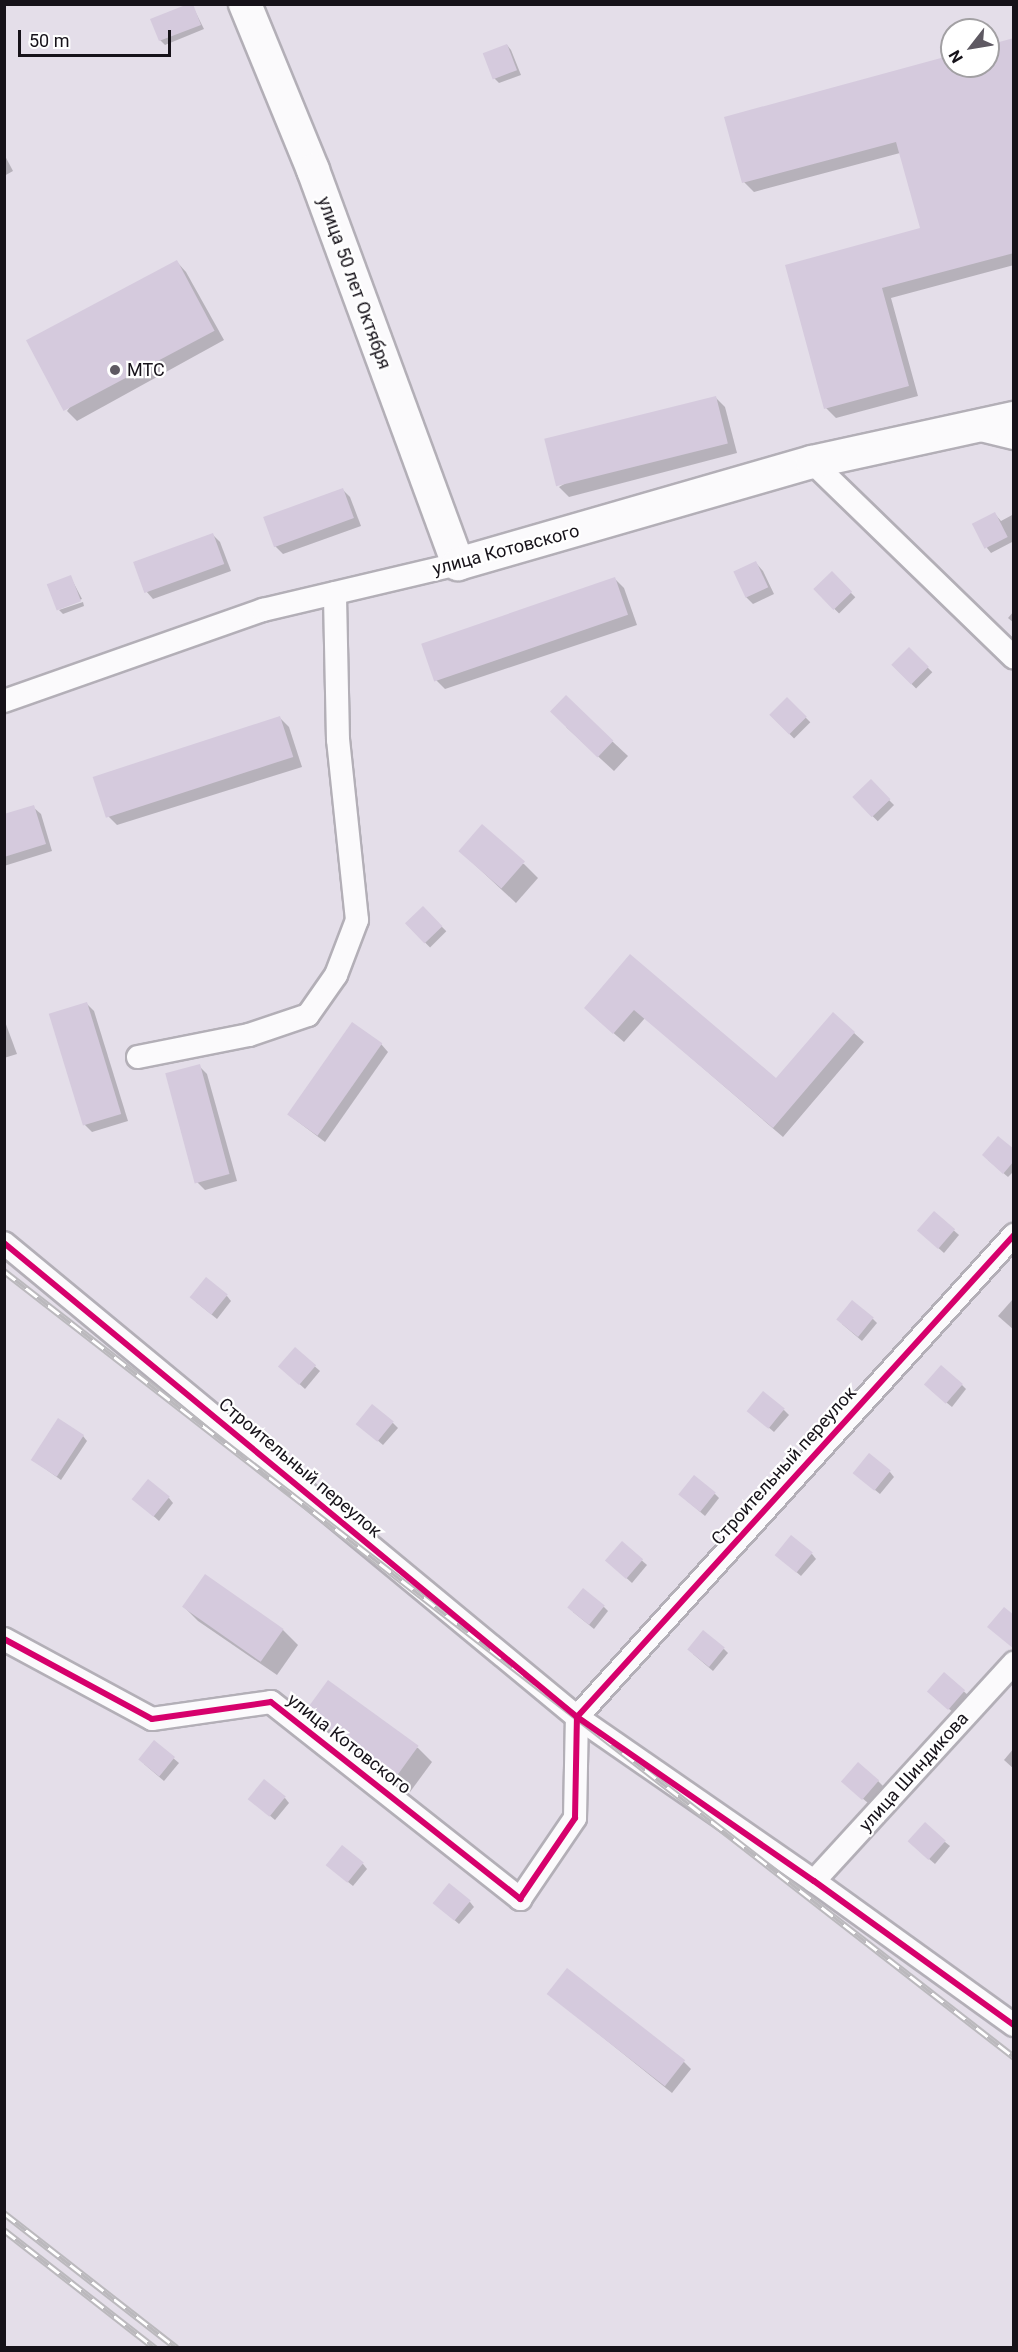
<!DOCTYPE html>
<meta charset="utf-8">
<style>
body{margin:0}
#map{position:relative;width:1018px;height:2352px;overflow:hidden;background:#e4dee9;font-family:Roboto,sans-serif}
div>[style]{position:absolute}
.shadow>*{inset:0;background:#0003;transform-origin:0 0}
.building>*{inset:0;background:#d5cadd;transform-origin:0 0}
.roads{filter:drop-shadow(2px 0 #b3afb7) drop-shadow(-2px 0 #b3afb7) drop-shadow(0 2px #b3afb7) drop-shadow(0 -2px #b3afb7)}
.street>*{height:22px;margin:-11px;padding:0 11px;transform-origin:11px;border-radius:11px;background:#fbfafc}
.secondary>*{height:32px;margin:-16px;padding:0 16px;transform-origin:16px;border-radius:16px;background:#fbfafc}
.rail>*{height:7px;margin-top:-3.5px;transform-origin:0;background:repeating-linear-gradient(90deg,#fff 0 14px,#bbb9bd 0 28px);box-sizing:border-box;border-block:2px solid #bbb9bd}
.cycleway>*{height:6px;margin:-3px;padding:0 3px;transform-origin:3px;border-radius:3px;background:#d6006c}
.dots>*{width:16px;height:16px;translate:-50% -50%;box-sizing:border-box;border:3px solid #fff;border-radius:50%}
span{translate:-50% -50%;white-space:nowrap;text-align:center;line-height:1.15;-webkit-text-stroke:4.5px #fff;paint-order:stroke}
.street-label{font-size:18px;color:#161219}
.poi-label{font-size:18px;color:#161219}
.left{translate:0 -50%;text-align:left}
.frame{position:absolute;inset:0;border:6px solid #161219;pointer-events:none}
.north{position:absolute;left:940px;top:18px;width:60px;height:60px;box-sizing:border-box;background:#fff;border:2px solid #a2a0a3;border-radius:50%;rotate:239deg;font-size:16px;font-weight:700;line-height:24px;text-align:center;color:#161219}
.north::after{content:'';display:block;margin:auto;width:21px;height:27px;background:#5e5962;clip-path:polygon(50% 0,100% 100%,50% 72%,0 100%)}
.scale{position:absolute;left:18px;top:30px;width:153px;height:27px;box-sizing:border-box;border:3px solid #161219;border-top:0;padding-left:8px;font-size:18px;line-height:21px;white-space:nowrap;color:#161219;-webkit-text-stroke:4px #fff;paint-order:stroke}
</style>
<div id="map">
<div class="shadow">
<div style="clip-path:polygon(192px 5px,204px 29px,165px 45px,160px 40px)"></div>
<div style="clip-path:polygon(1014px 40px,1014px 265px,891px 298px,918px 396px,836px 418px,826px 408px,787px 266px,922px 229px,900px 153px,754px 192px,744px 182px,952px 56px,952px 66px,988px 66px,988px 47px)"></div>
<div style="clip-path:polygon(507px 45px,511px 50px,521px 75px,499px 83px,494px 78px)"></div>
<div style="clip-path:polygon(4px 154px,13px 171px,4px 176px)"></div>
<div style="clip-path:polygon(177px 262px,186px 272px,224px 340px,77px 421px,67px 411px)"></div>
<div style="clip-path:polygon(715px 397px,725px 407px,737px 453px,569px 497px,559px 487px)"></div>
<div style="clip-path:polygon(343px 490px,350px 497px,361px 526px,283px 554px,275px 546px)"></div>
<div style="clip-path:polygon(995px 514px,1001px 521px,1014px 514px,1014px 541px,991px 553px,987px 548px)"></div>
<div style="clip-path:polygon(213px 535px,220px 542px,231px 571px,153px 599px,146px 591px,135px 562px)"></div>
<div style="clip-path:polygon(756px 563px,763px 571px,774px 594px,753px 604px,746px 597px)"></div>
<div style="left:832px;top:574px;width:33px;height:23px;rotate:45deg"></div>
<div style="clip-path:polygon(70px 576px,82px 599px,58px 608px)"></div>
<div style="clip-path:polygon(614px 578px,624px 588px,637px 625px,445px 689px,435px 679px)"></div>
<div style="clip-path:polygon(83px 602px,84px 606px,63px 614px,59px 610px)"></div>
<div style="clip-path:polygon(1014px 611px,1014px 623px,1008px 618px)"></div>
<div style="left:909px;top:649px;width:33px;height:23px;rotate:45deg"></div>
<div style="left:787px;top:699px;width:33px;height:23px;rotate:45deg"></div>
<div style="clip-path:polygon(279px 717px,289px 727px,302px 767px,117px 825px,107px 815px)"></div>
<div style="clip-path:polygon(566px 727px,613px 742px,628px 756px,614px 771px)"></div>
<div style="left:870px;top:781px;width:34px;height:23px;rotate:45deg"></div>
<div style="clip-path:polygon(33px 807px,41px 814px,52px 851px,4px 866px,4px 816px)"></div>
<div style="clip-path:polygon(460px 851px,524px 864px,538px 878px,516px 903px)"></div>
<div style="left:423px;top:908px;width:33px;height:23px;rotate:45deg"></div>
<div style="clip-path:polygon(631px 956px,776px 1080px,854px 1033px,864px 1042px,783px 1137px,645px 1018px,624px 1042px,596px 1018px)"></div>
<div style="clip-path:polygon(86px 1003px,94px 1011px,128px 1121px,92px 1132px,84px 1124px)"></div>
<div style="clip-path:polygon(4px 1019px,17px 1054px,4px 1058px)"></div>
<div style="clip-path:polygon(381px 1044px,388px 1052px,325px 1142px,289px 1115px)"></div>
<div style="clip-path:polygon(199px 1066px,207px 1074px,237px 1181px,205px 1190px,197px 1182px)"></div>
<div style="clip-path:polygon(1014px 1151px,1014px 1171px,1008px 1177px,988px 1160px)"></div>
<div style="clip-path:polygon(934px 1213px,959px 1235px,944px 1253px,924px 1235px)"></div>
<div style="clip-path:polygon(227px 1296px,231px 1301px,217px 1319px,196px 1302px)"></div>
<div style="clip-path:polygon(1013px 1299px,1014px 1299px,1014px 1330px,998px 1316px)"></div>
<div style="clip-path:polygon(873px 1319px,877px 1323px,862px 1341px,842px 1324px)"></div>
<div style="clip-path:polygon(295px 1349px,320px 1371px,305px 1389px,285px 1371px)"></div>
<div style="clip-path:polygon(962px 1385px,966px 1389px,952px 1407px,931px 1390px)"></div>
<div style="clip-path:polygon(784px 1410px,789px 1415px,774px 1432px,754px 1415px)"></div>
<div style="clip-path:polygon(393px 1423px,398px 1428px,383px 1445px,363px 1428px)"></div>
<div style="clip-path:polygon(83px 1436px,87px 1441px,61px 1480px,37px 1463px)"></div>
<div style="clip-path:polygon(890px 1472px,894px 1477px,880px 1494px,859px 1477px)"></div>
<div style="clip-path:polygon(715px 1494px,719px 1498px,705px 1516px,685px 1499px)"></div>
<div style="clip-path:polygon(169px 1498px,173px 1503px,159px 1521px,139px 1503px)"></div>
<div style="clip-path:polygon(622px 1543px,647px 1565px,632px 1583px,612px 1565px)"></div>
<div style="clip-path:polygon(812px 1554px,816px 1559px,801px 1576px,781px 1559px)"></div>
<div style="clip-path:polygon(184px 1607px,283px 1630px,298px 1645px,277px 1675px,198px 1621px)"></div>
<div style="clip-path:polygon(604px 1607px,608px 1611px,594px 1629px,573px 1612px)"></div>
<div style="clip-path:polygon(724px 1649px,728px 1653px,713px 1671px,693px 1654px)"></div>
<div style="clip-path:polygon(944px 1674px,969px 1696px,954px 1713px,933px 1696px)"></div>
<div style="clip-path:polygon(306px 1711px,418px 1748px,432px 1762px,410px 1792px,321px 1725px)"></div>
<div style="clip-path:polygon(154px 1742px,179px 1763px,164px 1781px,144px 1764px)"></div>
<div style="clip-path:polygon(1014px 1748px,1014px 1769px,1004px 1760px)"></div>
<div style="clip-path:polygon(878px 1781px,883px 1786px,868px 1803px,848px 1786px)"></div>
<div style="clip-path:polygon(285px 1798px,289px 1803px,275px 1820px,255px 1803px)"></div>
<div style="clip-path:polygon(945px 1842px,950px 1846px,935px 1864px,915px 1847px)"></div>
<div style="clip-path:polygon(363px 1864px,367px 1869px,353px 1886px,332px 1869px)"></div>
<div style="clip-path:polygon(470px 1902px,474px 1907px,459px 1924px,439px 1907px)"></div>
<div style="clip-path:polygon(549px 1994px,684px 2062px,691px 2069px,672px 2093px)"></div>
</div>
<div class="building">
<div style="clip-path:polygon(188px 4px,193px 4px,201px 25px,159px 41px,150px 19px)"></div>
<div style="clip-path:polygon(1014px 38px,1014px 253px,882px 288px,909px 386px,824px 409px,785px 265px,920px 228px,896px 142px,742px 183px,724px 117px,952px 55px,952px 66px,988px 66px,988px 45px)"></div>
<div style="left:507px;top:44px;width:28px;height:26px;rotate:69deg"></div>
<div style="left:177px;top:260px;width:80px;height:171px;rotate:62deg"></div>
<div style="left:716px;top:396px;width:49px;height:177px;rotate:76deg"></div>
<div style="left:343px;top:488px;width:32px;height:85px;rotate:70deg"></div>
<div style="left:995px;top:512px;width:28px;height:26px;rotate:63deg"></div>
<div style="left:213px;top:533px;width:33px;height:85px;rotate:70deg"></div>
<div style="left:756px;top:561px;width:29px;height:25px;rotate:65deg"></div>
<div style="left:832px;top:571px;width:29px;height:26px;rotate:46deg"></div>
<div style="left:71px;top:575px;width:28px;height:26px;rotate:69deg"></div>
<div style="left:615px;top:577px;width:40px;height:205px;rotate:71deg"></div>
<div style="left:909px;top:647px;width:28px;height:25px;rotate:45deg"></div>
<div style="left:566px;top:695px;width:66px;height:23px;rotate:44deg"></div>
<div style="left:787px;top:697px;width:28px;height:25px;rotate:45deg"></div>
<div style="left:280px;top:716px;width:43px;height:197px;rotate:72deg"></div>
<div style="left:871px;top:779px;width:28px;height:26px;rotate:46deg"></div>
<div style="clip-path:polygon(34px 805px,46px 844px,4px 857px,4px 814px)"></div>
<div style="left:482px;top:824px;width:57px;height:36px;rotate:41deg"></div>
<div style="left:423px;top:906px;width:28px;height:25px;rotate:46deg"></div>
<div style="clip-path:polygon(630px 954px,776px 1078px,833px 1012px,855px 1032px,773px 1128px,634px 1010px,613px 1034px,584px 1008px)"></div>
<div style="left:87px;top:1002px;width:117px;height:40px;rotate:73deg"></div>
<div style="left:352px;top:1022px;width:37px;height:113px;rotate:35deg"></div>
<div style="left:200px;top:1064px;width:114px;height:36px;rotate:75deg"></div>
<div style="clip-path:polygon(998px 1136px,1014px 1149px,1014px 1161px,1003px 1174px,982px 1155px)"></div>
<div style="left:934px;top:1211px;width:28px;height:26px;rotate:41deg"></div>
<div style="left:206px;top:1277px;width:28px;height:26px;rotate:39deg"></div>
<div style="left:852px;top:1300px;width:28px;height:25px;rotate:39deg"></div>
<div style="left:295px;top:1347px;width:28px;height:26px;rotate:41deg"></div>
<div style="left:941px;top:1365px;width:29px;height:26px;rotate:41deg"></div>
<div style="left:763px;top:1391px;width:28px;height:26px;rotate:39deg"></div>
<div style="left:372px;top:1404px;width:28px;height:26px;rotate:39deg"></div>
<div style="left:58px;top:1418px;width:31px;height:50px;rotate:33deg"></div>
<div style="left:869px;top:1453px;width:28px;height:26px;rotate:39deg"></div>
<div style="left:694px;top:1475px;width:28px;height:25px;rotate:39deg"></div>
<div style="left:148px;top:1479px;width:28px;height:26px;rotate:39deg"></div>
<div style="left:791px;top:1535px;width:28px;height:26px;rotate:39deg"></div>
<div style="left:622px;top:1541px;width:28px;height:26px;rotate:41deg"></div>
<div style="left:205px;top:1574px;width:96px;height:40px;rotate:35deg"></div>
<div style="left:583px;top:1588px;width:28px;height:25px;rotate:39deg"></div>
<div style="clip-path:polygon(1004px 1607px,1014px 1615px,1014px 1649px,987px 1627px)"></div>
<div style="left:703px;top:1630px;width:28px;height:25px;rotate:39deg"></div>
<div style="left:944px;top:1672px;width:28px;height:26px;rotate:41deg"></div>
<div style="left:328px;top:1680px;width:112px;height:39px;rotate:36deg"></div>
<div style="left:154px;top:1740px;width:27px;height:25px;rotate:39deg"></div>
<div style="left:858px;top:1762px;width:28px;height:26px;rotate:41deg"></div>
<div style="left:264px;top:1779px;width:28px;height:26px;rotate:39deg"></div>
<div style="left:925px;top:1822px;width:28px;height:26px;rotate:42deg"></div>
<div style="left:342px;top:1845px;width:28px;height:26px;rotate:39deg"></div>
<div style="left:449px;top:1883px;width:28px;height:26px;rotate:39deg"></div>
<div style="left:567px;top:1968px;width:150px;height:33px;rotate:38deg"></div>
</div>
<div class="roads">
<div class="street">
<div style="left:977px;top:429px;width:38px;rotate:14deg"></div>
<div style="left:812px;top:462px;width:281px;rotate:44.1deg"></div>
<div style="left:4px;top:701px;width:275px;rotate:-19.4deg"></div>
<div style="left:263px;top:610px;width:200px;rotate:-13.3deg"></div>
<div style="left:138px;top:1057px;width:113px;rotate:-11.2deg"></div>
<div style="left:249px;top:1035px;width:62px;rotate:-18.7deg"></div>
<div style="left:308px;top:1015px;width:49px;rotate:-55deg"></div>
<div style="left:336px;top:975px;width:59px;rotate:-69.1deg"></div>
<div style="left:357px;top:920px;width:181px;rotate:-96deg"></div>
<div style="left:338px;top:740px;width:147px;rotate:-91.2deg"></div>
<div style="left:4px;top:1243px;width:744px;rotate:39.6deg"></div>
<div style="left:577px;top:1717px;width:288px;rotate:34.7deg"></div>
<div style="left:814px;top:1881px;width:246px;rotate:35.8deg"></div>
<div style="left:4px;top:1639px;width:168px;rotate:28.4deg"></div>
<div style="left:152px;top:1719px;width:120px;rotate:-8.1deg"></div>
<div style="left:271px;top:1702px;width:318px;rotate:38.3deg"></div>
<div style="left:520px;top:1899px;width:98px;rotate:-55.8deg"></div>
<div style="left:575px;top:1818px;width:101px;rotate:-88.9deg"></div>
<div style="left:577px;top:1717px;width:651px;rotate:-47.8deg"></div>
<div style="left:814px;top:1881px;width:296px;rotate:-47.5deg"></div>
</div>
<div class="secondary">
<div style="left:245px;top:4px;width:179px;rotate:67.7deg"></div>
<div style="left:313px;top:170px;width:420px;rotate:69.8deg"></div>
<div style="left:458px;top:564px;width:368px;rotate:-16.1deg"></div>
<div style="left:812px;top:462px;width:207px;rotate:-12.3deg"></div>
</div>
</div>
<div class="rail">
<div style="left:4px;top:1271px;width:1280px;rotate:37.89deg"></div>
<div style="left:4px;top:2213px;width:219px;rotate:38deg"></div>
<div style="left:4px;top:2230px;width:192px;rotate:38deg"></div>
</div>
<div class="cycleway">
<div style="left:4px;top:1243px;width:744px;rotate:39.6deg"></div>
<div style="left:577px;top:1717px;width:288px;rotate:34.7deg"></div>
<div style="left:814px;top:1881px;width:246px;rotate:35.8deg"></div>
<div style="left:4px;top:1639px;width:168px;rotate:28.4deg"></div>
<div style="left:152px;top:1719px;width:120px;rotate:-8.1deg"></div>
<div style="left:271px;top:1702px;width:318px;rotate:38.3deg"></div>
<div style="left:520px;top:1899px;width:98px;rotate:-55.8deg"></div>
<div style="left:575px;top:1818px;width:101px;rotate:-88.9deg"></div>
<div style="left:577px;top:1717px;width:651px;rotate:-47.8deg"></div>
</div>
<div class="dots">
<div style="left:115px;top:370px;background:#5e5962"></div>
</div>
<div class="street-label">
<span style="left:354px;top:283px;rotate:70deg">улица 50 лет Октября</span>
<span style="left:506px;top:550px;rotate:-15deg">улица Котовского</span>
<span style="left:784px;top:1466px;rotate:-48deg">Строительный переулок</span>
<span style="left:300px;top:1468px;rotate:40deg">Строительный переулок</span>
<span style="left:349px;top:1744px;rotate:38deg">улица Котовского</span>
<span style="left:914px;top:1772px;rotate:-48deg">улица Шиндикова</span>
</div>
<div class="poi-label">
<span class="left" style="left:127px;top:370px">МТС</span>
</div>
<div class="frame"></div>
<div class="north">N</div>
<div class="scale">50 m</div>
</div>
